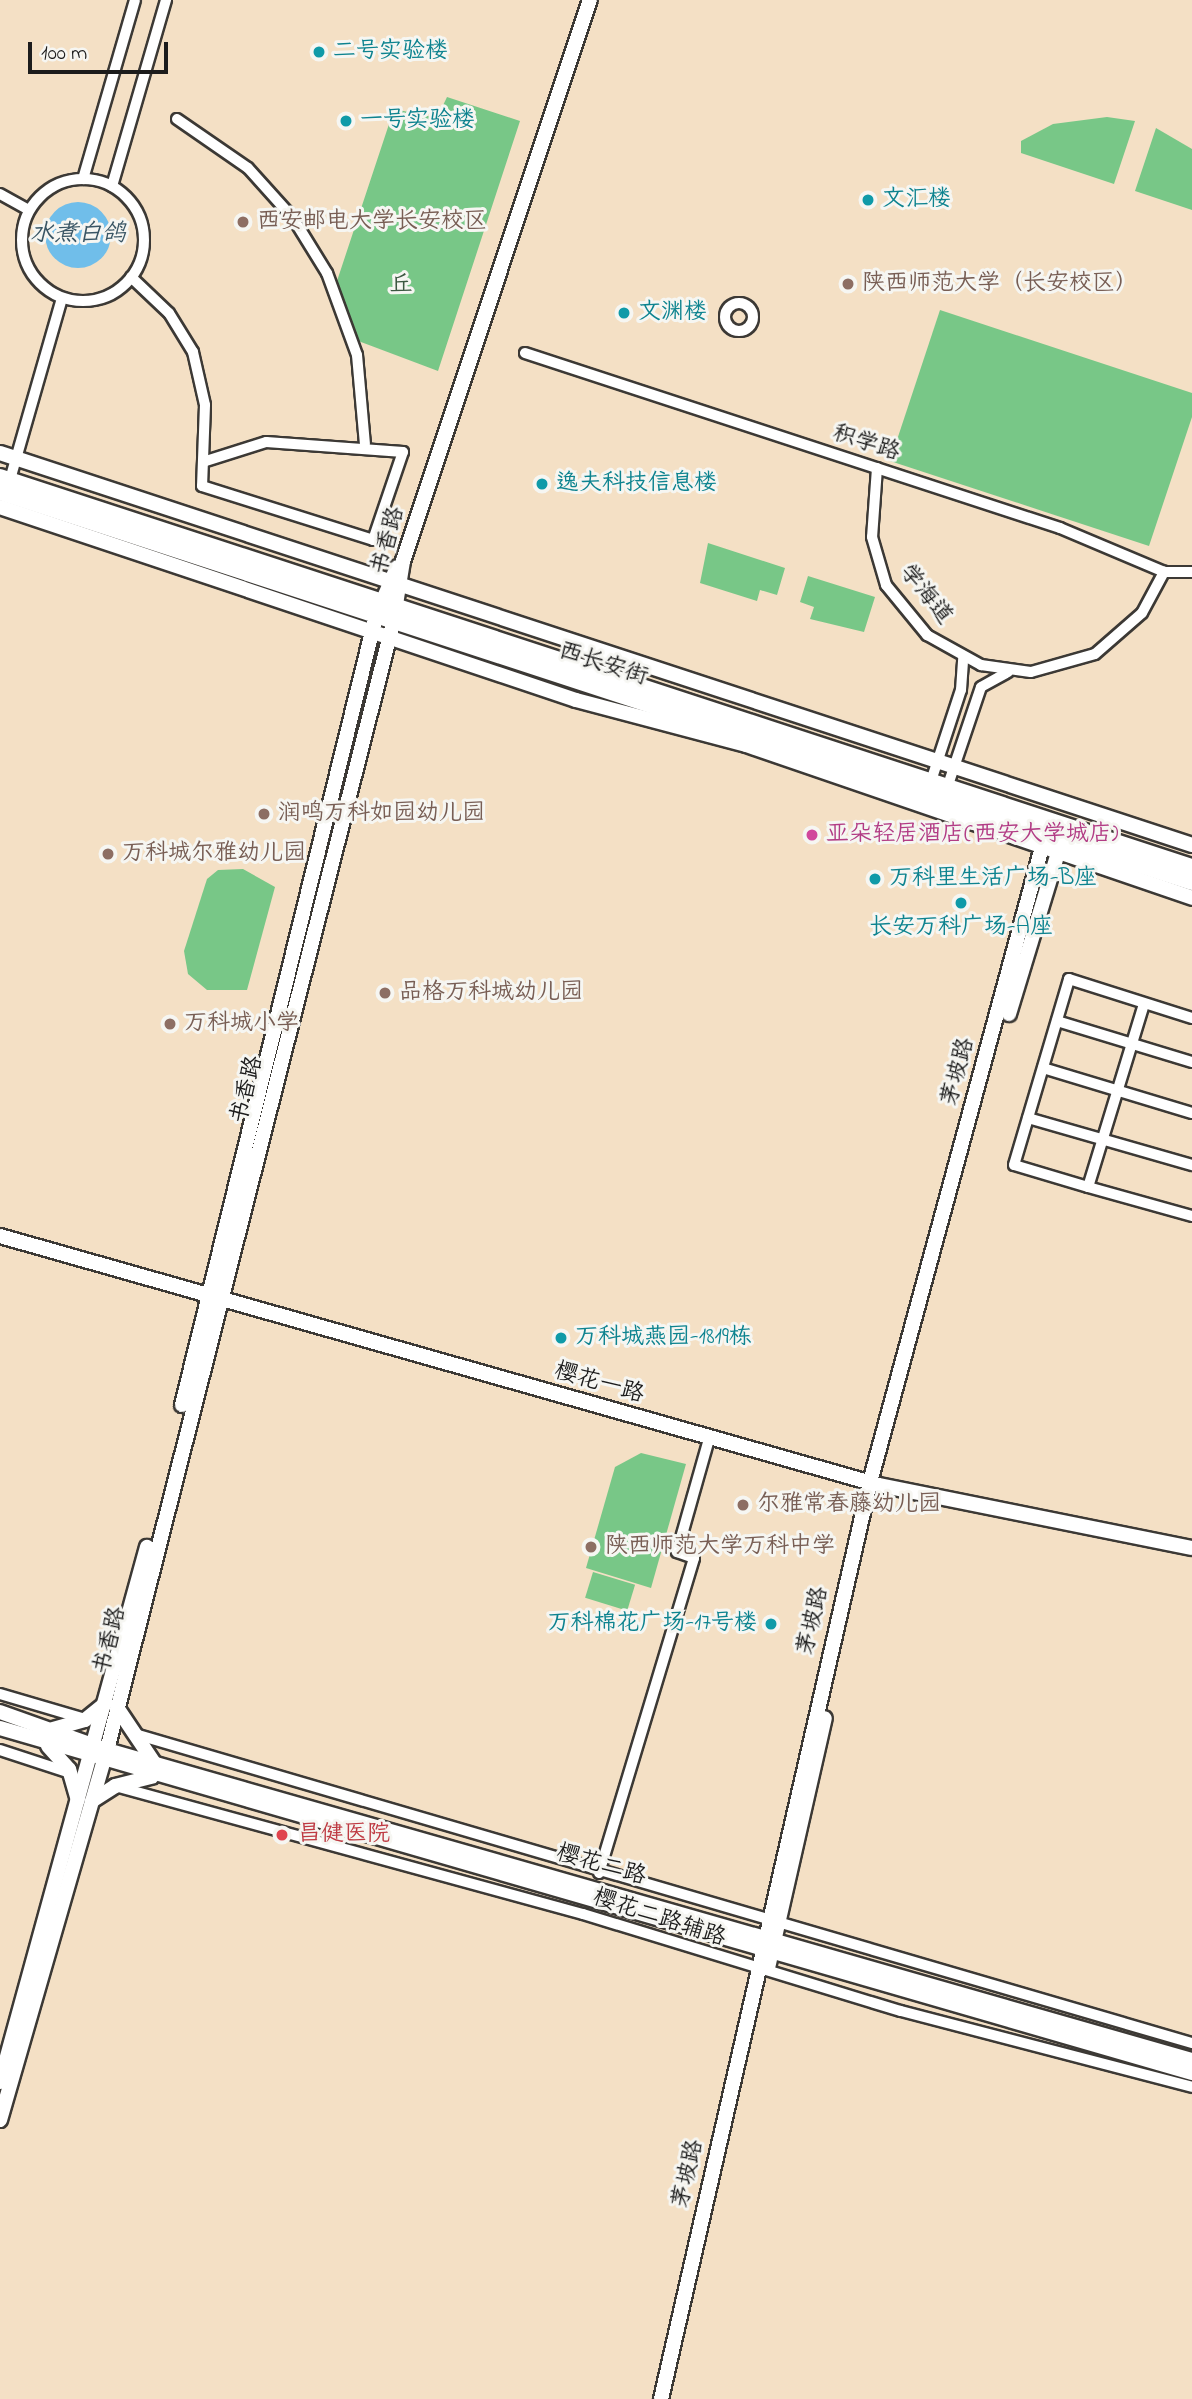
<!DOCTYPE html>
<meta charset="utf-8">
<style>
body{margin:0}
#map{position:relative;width:1192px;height:2399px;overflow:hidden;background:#f4e0c5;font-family:"Indie Flower","LXGW WenKai TC",sans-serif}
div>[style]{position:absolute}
.green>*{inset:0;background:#78c787;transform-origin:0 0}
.water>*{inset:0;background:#70beea}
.round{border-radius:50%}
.roads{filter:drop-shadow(2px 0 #3c3935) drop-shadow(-2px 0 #3c3935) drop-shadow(0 2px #3c3935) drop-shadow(0 -2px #3c3935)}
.street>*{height:10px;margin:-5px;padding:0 5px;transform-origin:5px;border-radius:5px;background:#fff}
.street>.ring{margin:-5px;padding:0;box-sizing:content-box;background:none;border:10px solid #fff;border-radius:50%}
.secondary>*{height:14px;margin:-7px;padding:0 7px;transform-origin:7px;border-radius:7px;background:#fff}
.primary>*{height:16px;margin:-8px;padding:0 8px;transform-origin:8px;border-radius:8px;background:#fff}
.dots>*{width:19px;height:19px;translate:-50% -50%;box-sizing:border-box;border:4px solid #f6f6f2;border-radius:50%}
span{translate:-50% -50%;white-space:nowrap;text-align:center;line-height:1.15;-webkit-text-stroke:6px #f6f6f2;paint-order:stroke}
.culture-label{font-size:23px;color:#0d838f}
.left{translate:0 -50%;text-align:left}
.right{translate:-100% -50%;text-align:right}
.education-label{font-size:23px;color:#785e54}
.park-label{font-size:23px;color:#3c5841}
.street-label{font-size:23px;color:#1c1c1c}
.hotel-label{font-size:23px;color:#b23c85}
.health-label{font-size:23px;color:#be3a42}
.water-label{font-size:24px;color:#395564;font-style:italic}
.scale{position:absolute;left:28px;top:42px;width:140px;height:32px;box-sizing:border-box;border:4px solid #1c1c1c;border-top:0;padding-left:9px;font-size:21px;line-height:24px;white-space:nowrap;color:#1c1c1c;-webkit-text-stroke:5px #f6f6f2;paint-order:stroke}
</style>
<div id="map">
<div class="green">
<div style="clip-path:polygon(447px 97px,520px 121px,438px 371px,353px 339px,335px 287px,394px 109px,437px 118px)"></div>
<div style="clip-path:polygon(1107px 117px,1135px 121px,1114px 184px,1021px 153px,1021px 141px,1053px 124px)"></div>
<div style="clip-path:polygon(1156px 128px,1192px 149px,1192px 210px,1135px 191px)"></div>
<div style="clip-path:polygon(940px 310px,1192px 393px,1192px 417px,1149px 546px,890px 461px)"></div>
<div style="clip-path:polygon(708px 543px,785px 568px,777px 595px,760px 590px,757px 601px,700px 583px)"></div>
<div style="clip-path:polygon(808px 576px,875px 597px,864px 632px,810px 619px,814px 607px,800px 602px)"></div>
<div style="clip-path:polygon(243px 869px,275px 887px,247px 990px,207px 990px,188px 974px,184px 951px,207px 879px,218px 870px)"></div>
<div style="clip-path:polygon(641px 1453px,686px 1464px,651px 1588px,586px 1568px,615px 1467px)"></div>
<div style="left:593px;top:1572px;width:44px;height:27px;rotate:17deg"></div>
</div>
<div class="water">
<div class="round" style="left:45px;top:202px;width:66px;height:66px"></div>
</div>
<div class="roads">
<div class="street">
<div style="left:177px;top:119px;width:86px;rotate:34.6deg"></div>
<div style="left:248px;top:168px;width:67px;rotate:48deg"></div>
<div style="left:293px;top:218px;width:65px;rotate:58.3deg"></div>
<div style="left:327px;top:273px;width:87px;rotate:69.9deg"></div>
<div style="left:357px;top:355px;width:89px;rotate:84.9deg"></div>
<div style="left:83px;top:179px;width:186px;rotate:-73.8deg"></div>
<div class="ring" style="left:22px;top:179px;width:112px;height:112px"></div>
<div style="left:112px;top:186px;width:194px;rotate:-73.8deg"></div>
<div style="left:0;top:194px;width:33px;rotate:29deg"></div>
<div style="left:131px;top:277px;width:52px;rotate:43.5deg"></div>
<div style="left:169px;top:313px;width:46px;rotate:58.4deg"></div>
<div style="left:193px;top:352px;width:54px;rotate:77.2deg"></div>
<div style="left:205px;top:405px;width:81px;rotate:92.1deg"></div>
<div style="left:202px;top:486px;width:179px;rotate:17.5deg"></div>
<div style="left:373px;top:540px;width:93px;rotate:-71.2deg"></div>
<div style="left:403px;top:452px;width:137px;rotate:-175.8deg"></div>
<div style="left:266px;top:442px;width:63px;rotate:162.4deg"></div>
<div class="ring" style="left:725px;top:303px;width:18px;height:18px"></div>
<div style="left:525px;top:353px;width:563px;rotate:18.11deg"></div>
<div style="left:1060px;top:528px;width:113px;rotate:22.9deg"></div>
<div style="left:1164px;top:572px;width:28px"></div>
<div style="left:877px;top:468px;width:69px;rotate:94.1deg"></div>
<div style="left:872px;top:537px;width:50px;rotate:73.7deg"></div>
<div style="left:886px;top:585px;width:65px;rotate:50.6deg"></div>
<div style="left:927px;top:635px;width:62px;rotate:29.1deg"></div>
<div style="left:981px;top:665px;width:50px;rotate:8deg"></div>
<div style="left:1031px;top:672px;width:66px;rotate:-15.7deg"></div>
<div style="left:1095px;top:654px;width:62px;rotate:-41.1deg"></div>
<div style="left:1142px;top:613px;width:47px;rotate:-61.8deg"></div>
<div style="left:9px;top:483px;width:192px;rotate:-74deg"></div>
<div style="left:931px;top:781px;width:96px;rotate:-71.8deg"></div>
<div style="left:961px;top:690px;width:32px;rotate:-86deg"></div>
<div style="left:948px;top:785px;width:103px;rotate:-71.4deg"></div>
<div style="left:981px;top:687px;width:31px;rotate:-29deg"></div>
<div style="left:1144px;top:1004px;width:191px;rotate:107deg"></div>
<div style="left:1088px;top:1187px;width:108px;rotate:15.6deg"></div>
<div style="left:1057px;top:1021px;width:141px;rotate:16.9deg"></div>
<div style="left:1043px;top:1068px;width:156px;rotate:16.8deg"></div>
<div style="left:1028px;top:1118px;width:171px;rotate:16deg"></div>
<div style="left:1088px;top:1187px;width:77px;rotate:-163.4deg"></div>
<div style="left:1014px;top:1165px;width:194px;rotate:-73.5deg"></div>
<div style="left:1069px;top:979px;width:129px;rotate:17.6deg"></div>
<div style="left:0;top:1694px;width:89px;rotate:16.4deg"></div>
<div style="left:135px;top:1734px;width:1101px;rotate:16.3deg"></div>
<div style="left:0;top:1750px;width:74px;rotate:18.2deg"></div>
<div style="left:115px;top:1786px;width:485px;rotate:15.3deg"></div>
<div style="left:583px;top:1914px;width:332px;rotate:17deg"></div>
<div style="left:901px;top:2011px;width:301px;rotate:14.6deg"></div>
<div style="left:599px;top:1873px;width:329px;rotate:-73.2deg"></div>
<div style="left:694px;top:1558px;width:18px;rotate:-161deg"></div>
<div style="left:677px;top:1552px;width:117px;rotate:-74.2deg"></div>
</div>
<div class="secondary">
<div style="left:0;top:453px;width:1255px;rotate:18.2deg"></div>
<div style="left:0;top:507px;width:607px;rotate:18.52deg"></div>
<div style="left:576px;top:700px;width:176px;rotate:14.8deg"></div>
<div style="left:746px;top:745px;width:472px;rotate:18.9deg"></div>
<div style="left:1009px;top:1014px;width:192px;rotate:-73.1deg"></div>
<div style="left:0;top:1236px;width:914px;rotate:15.82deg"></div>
<div style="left:879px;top:1485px;width:319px;rotate:11.4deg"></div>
<div style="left:182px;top:1405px;width:813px;rotate:-76.19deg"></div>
<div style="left:376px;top:616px;width:53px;rotate:-66.8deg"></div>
<div style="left:118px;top:1709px;width:66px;rotate:56.1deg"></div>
<div style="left:0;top:1712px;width:114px;rotate:19.6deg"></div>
<div style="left:107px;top:1750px;width:1128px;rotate:15.95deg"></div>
<div style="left:0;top:1728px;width:1241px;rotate:16.14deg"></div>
<div style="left:53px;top:1729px;width:33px;rotate:-16deg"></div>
<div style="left:85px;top:1720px;width:27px;rotate:-39deg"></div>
<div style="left:48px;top:1746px;width:31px;rotate:48deg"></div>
<div style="left:69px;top:1769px;width:32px;rotate:74deg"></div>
<div style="left:92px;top:1801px;width:27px;rotate:-33deg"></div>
<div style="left:115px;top:1786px;width:38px;rotate:-14deg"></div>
<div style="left:768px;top:1968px;width:256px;rotate:-77.2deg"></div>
<div style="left:0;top:2082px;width:555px;rotate:-74.64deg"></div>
<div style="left:0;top:2120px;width:385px;rotate:-73.9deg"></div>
<div style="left:107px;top:1750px;width:1163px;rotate:-75.76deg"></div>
<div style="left:393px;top:623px;width:63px;rotate:-80.8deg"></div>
<div style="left:403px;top:561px;width:591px;rotate:-71.57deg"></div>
<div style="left:661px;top:2399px;width:941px;rotate:-77.16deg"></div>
<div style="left:870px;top:1482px;width:681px;rotate:-74.84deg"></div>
</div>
<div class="primary">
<div style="left:0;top:477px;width:1254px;rotate:18.12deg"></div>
<div style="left:0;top:492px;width:1254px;rotate:18.12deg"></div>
</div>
</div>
<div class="dots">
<div style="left:319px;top:52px;background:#0f9aa8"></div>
<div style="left:346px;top:121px;background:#0f9aa8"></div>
<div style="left:868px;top:200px;background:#0f9aa8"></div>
<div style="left:243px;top:222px;background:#8d6e63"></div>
<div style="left:848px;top:284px;background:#8d6e63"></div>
<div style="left:624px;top:313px;background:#0f9aa8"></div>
<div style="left:542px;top:484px;background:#0f9aa8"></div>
<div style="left:264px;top:814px;background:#8d6e63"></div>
<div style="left:812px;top:835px;background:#d1479c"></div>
<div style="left:108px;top:854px;background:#8d6e63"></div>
<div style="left:875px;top:879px;background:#0f9aa8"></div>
<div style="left:961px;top:903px;background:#0f9aa8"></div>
<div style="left:385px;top:993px;background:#8d6e63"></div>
<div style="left:170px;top:1024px;background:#8d6e63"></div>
<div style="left:561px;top:1338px;background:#0f9aa8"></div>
<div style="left:743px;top:1505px;background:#8d6e63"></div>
<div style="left:591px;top:1547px;background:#8d6e63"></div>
<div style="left:771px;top:1624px;background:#0f9aa8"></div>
<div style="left:282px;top:1835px;background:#e0444e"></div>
</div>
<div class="culture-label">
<span class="left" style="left:333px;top:52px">二号实验楼</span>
<span class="left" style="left:360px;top:121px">一号实验楼</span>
<span class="left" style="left:882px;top:200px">文汇楼</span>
<span class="left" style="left:638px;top:313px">文渊楼</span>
<span class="left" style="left:556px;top:484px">逸夫科技信息楼</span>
<span class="left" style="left:889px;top:879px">万科里生活广场-B座</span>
<span style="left:961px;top:928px">长安万科广场-A座</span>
<span class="left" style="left:575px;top:1338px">万科城燕园-1819栋</span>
<span class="right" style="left:757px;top:1624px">万科棉花广场-17号楼</span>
</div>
<div class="education-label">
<span class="left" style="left:257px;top:222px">西安邮电大学长安校区</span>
<span class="left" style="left:862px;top:284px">陕西师范大学（长安校区）</span>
<span class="left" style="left:278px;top:814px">润鸣万科如园幼儿园</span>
<span class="left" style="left:122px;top:854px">万科城尔雅幼儿园</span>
<span class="left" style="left:399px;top:993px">品格万科城幼儿园</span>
<span class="left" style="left:184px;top:1024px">万科城小学</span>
<span class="left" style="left:757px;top:1505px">尔雅常春藤幼儿园</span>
<span class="left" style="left:605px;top:1547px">陕西师范大学万科中学</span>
</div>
<div class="park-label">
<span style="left:401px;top:286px">丘</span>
</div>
<div class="street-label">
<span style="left:866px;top:444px;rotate:18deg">积学路</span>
<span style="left:389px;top:541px;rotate:-75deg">书香路</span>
<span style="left:925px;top:595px;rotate:51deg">学海道</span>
<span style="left:603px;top:665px;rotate:18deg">西长安街</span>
<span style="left:959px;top:1072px;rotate:-75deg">茅坡路</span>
<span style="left:248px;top:1090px;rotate:-76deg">书香路</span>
<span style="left:599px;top:1384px;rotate:16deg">樱花一路</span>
<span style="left:814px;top:1621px;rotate:-77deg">茅坡路</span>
<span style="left:111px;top:1641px;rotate:-76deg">书香路</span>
<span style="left:601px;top:1866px;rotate:16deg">樱花二路</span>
<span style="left:659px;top:1919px;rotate:18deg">樱花二路辅路</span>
<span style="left:689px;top:2174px;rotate:-77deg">茅坡路</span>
</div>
<div class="hotel-label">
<span class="left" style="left:826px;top:835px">亚朵轻居酒店(西安大学城店)</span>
</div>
<div class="health-label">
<span class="left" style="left:298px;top:1835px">昌健医院</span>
</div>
<div class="water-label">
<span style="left:78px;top:235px">水煮白鸽</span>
</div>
<div class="scale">100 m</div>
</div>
